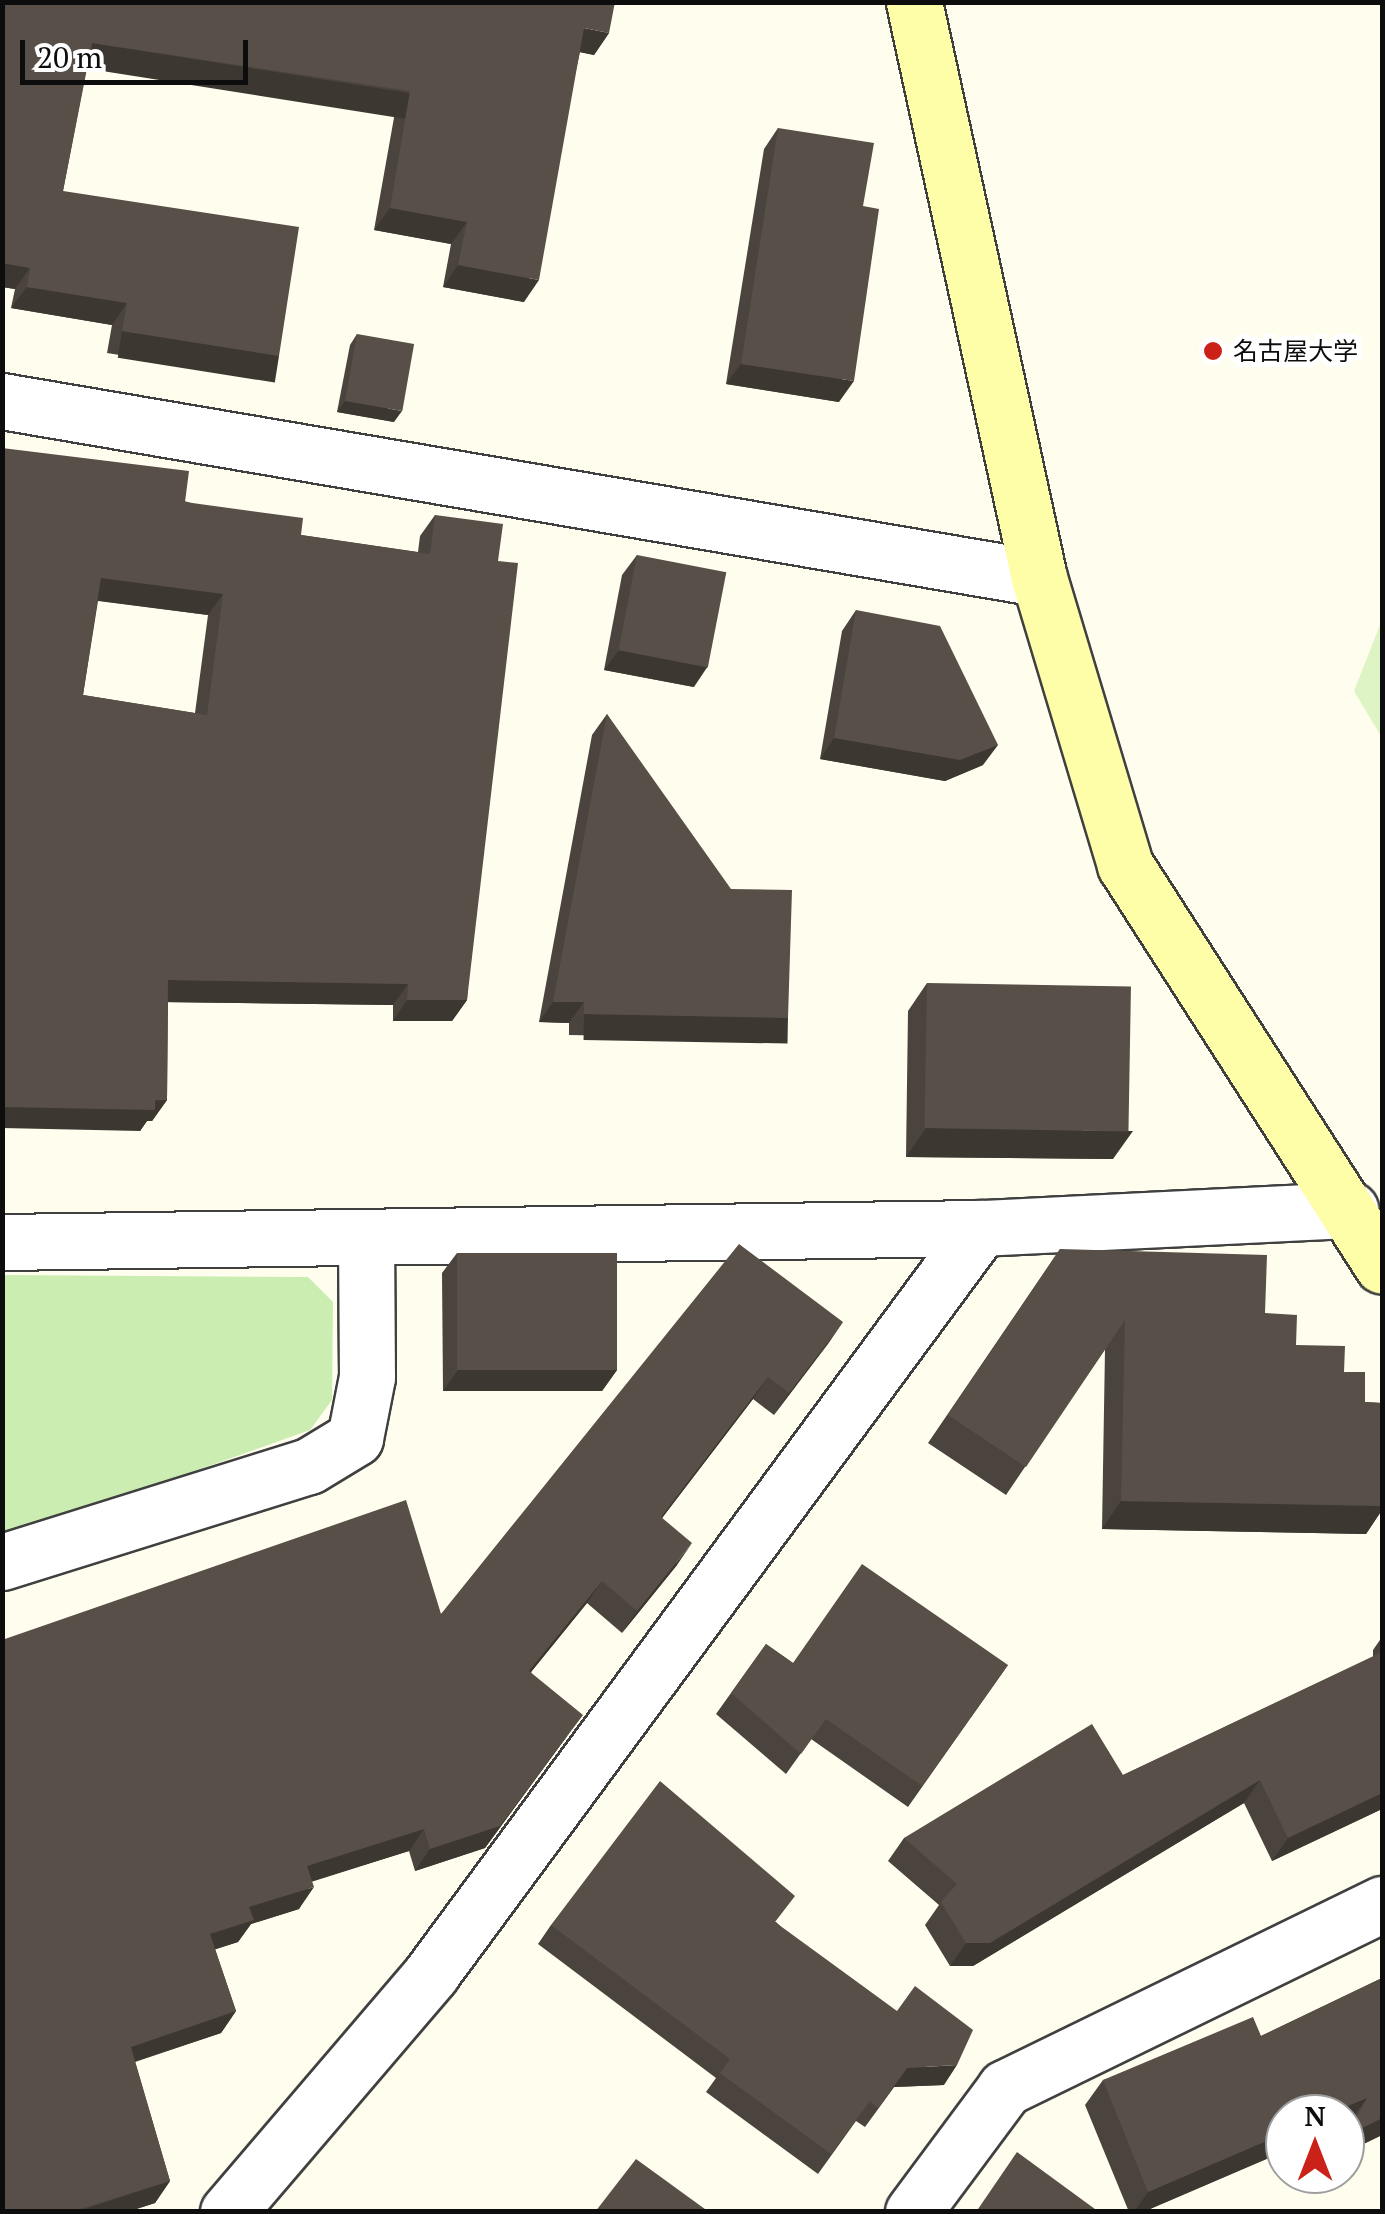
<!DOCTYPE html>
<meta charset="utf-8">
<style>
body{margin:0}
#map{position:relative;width:1385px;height:2214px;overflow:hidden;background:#fffded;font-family:"PT Serif","Noto Sans JP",serif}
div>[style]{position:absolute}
.green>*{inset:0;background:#cbedb2}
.pitch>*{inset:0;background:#dff4c5}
.roads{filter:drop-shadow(2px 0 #404040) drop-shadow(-2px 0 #404040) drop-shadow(0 2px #404040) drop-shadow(0 -2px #404040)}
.street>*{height:55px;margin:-27.5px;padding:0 27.5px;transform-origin:27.5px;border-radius:27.5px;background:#fff}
.secondary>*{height:55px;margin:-27.5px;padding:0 27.5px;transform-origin:27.5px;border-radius:27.5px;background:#fffea8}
.wall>*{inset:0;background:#4b443e}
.shaded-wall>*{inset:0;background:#3d3732;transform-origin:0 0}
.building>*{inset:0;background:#574f48;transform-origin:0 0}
.dots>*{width:28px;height:28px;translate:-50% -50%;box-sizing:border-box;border:5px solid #fff;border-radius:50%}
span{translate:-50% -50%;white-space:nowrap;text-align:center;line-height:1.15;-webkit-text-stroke:10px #fff;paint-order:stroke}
.poi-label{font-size:25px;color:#0d0d0d}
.left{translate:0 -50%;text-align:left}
.frame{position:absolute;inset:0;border:5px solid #0d0d0d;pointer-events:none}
.north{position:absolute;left:1265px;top:2094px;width:100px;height:100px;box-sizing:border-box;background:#fff;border:2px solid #9e9e9e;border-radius:50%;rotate:0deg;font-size:28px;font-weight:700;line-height:40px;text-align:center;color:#0d0d0d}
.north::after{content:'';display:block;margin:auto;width:35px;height:45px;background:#ca2218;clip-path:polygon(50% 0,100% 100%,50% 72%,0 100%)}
.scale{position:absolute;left:20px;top:40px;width:228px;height:45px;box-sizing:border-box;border:5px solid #0d0d0d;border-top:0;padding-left:12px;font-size:30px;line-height:35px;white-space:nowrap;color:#0d0d0d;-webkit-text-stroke:8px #fff;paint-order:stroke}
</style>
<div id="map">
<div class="green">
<div style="clip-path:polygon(2px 1275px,308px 1277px,333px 1302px,332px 1400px,310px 1430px,3px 1539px)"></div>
</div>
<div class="pitch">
<div style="clip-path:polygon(1382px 620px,1382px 738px,1354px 691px)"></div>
</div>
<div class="roads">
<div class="street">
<div style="left:2px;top:401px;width:1052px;rotate:9.69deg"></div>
<div style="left:2px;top:1242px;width:979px;rotate:-0.82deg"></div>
<div style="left:2px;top:1562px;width:322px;rotate:-17.4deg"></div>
<div style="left:309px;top:1466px;width:54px;rotate:-31.3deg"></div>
<div style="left:355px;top:1438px;width:62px;rotate:-78.9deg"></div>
<div style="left:367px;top:1377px;width:138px;rotate:-90.4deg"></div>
<div style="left:228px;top:2212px;width:313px;rotate:-49.5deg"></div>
<div style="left:431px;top:1974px;width:927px;rotate:-53.6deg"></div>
<div style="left:981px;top:1228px;width:370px;rotate:-2.8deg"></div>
<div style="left:913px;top:2212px;width:154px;rotate:-53.4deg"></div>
<div style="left:1005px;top:2088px;width:420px;rotate:-26deg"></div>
</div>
<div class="secondary">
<div style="left:914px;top:2px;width:589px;rotate:77.76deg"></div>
<div style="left:1039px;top:578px;width:300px;rotate:73.3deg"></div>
<div style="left:1125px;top:865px;width:476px;rotate:57.3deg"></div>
</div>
</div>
<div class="wall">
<div style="clip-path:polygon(2px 2px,609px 33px,594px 55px,580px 52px,524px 302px,443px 287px,451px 244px,374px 230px,395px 112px,87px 66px,63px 191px,279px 356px,264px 378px,107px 353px,112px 325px,11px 308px,15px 289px,2px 287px)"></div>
<div style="clip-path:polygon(778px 128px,863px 206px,839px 402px,726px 384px,764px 149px)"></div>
<div style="clip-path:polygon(357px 334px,394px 422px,337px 412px,350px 345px)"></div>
<div style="clip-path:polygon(evenodd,2px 448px,301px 535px,418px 552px,420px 536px,435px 515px,498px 561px,467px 1000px,452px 1021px,393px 1021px,393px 1005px,168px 1002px,167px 1100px,152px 1121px,147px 1121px,140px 1131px,2px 448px,98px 601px,208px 615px,195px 713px,83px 695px,98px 601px)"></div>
<div style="clip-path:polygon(637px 555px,694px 687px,604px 670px,622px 575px)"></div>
<div style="clip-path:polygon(856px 610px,983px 765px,945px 781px,820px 759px,842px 631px)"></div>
<div style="clip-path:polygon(607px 714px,788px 1018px,774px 1039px,569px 1035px,569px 1023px,539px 1022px,592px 735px)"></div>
<div style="clip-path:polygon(927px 983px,1113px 1159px,906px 1157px,908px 1011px)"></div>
<div style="clip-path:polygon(1060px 1249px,1265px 1313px,1296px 1345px,1344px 1372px,1365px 1402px,1382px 1403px,1382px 1510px,1366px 1534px,1102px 1529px,1105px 1349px,1006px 1495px,928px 1443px)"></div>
<div style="clip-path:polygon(457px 1253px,617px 1370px,602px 1391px,443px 1391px,442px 1273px)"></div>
<div style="clip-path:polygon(843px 1322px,774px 1415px,753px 1399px,662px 1518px,677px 1565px,622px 1633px,587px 1603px,531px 1672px,567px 1736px,485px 1848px,415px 1871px,409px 1851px,312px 1881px,299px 1909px,251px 1924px,238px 1942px,215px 1949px,236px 2011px,221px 2033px,135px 2062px,170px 2181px,155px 2203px,127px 2212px,2px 2212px,441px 1614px)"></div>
<div style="clip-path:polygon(1382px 1637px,1382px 1809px,1272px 1861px,1244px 1803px,973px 1966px,950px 1966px,925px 1925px,939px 1905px,888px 1861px,904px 1838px,1123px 1775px,1373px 1657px,1373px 1650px)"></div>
<div style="clip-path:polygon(766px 1644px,793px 1663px,1008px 1665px,908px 1807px,811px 1739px,786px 1774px,716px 1714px)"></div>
<div style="clip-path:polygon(776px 1922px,944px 2085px,894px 2087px,865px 2127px,856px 2121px,818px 2174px,706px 2092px,716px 2078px,538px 1944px,551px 1925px)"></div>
<div style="clip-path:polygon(1382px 1978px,1382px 2135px,1345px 2153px,1345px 2131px,1349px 2123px,1345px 2125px,1345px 2114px,1285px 2151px,1143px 2212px,1129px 2212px,1085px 2105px,1103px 2080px,1261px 2036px)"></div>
</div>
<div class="shaded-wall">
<div style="clip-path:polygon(584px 28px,609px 33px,594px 55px,569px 50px)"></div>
<div style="left:92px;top:43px;width:322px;height:26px;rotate:9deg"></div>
<div style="clip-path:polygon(390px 208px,467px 222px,451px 244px,374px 230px)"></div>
<div style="clip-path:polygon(2px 263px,30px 268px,15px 289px,2px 287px)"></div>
<div style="clip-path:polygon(458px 265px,539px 280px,524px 302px,443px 287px)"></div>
<div style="clip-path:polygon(27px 287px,127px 303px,112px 325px,11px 308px)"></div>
<div style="left:122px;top:331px;width:159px;height:27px;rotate:9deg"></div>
<div style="clip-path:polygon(741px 364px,854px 381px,839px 402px,726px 384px)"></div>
<div style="clip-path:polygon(345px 401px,402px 411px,394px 422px,337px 412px)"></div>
<div style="clip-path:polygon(101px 578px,223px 594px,208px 615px,86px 599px)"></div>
<div style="clip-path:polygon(619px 650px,708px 666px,694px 687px,604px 670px)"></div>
<div style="clip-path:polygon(834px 738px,998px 745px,983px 765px,945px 781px,820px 759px)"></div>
<div style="clip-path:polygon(168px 980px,408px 984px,393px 1005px,153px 1002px)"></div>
<div style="clip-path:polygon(407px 1000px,467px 1000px,452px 1021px,393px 1021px)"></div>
<div style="clip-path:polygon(553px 1002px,584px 1002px,569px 1023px,539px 1022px)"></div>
<div style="left:584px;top:1014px;width:204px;height:26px;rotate:1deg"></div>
<div style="clip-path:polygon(167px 1100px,152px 1121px,147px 1121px,140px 1131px,2px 1128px,2px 1107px)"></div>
<div style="clip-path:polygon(926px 1128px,1133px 1131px,1113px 1159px,906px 1157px)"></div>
<div style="clip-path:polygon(843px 1322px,828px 1344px,774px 1415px,789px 1393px)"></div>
<div style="clip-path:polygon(458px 1370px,617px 1370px,602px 1391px,443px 1391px)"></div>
<div style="clip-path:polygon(768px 1377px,753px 1399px,646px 1539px,661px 1517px)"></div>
<div style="clip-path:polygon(1121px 1501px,1382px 1506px,1382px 1510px,1366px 1534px,1102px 1529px)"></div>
<div style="clip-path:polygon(692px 1543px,677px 1565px,622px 1633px,637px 1611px)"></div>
<div style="clip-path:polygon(602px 1581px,587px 1603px,514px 1693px,529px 1671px)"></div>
<div style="clip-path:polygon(567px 1736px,485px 1848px,415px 1871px,430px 1849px)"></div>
<div style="clip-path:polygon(1260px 1780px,1244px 1803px,973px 1966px,950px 1966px,966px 1943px)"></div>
<div style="clip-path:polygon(1382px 1793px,1382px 1809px,1272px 1861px,1288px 1838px)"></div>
<div style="clip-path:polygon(424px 1829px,409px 1851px,292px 1888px,307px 1866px)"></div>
<div style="clip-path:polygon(314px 1887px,299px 1909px,251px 1924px,238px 1942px,195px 1956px,210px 1934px,249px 1907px)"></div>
<div style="clip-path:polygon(236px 2011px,221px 2033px,115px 2068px,131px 2047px)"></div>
<div style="clip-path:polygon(957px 2065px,944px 2085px,894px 2087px,865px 2127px,907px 2068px)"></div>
<div style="clip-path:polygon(1367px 2098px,1349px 2123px,1345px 2125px,1345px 2114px,1329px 2114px)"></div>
<div style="clip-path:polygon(1382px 2118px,1382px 2135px,1345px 2153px,1346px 2136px)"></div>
<div style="clip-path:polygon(1285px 2133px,1285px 2151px,1143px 2212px,1134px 2212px,1148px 2192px)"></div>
<div style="clip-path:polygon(170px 2181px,155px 2203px,127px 2212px,76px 2212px)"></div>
</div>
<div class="building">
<div style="clip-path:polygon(2px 2px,615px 2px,609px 33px,584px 28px,539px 280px,458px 265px,467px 222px,390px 208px,410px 91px,92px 43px,63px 191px,299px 227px,279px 356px,122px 331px,127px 303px,27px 287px,30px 268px,2px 263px)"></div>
<div style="clip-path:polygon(778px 128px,874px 143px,863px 206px,879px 209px,854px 381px,741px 364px)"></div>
<div style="left:357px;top:334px;width:58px;height:68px;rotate:10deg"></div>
<div style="clip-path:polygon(evenodd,2px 448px,189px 471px,185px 502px,303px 518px,301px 535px,430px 554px,435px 515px,503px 524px,498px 561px,518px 563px,467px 1000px,407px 1000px,408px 984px,168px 980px,167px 1100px,155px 1100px,155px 1110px,2px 1107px,2px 448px,101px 578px,223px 594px,207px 715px,83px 695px,101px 578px)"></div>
<div style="left:637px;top:555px;width:91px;height:97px;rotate:11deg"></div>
<div style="clip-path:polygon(856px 610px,940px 626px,998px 745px,960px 760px,834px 738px)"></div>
<div style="clip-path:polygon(607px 714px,731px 889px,792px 890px,788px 1018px,584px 1014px,584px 1002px,553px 1002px)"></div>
<div style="left:927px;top:983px;width:204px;height:145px;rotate:1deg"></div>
<div style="clip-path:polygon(739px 1244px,843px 1322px,789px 1393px,768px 1377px,661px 1517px,692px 1543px,637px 1611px,602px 1581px,529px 1671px,583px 1715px,500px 1826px,430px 1849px,424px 1829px,307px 1866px,314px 1887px,249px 1907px,254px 1920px,210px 1934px,236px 2011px,131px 2047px,170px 2181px,77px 2210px,77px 2212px,2px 2212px,2px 1640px,406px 1500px,441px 1614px)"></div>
<div style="clip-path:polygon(1060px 1249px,1267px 1255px,1265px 1313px,1297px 1315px,1296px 1345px,1345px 1346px,1344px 1372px,1365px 1372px,1365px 1402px,1382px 1403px,1382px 1506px,1121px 1501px,1125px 1320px,1026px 1467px,948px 1415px)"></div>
<div style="left:457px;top:1253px;width:160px;height:117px"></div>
<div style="clip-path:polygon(862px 1564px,1008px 1665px,922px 1786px,826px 1719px,801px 1754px,731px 1693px,766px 1644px,793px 1663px)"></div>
<div style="clip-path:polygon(1382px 1652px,1382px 1793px,1288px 1838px,1260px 1780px,990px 1943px,966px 1943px,941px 1902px,957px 1884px,904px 1838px,1092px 1724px,1123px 1775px)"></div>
<div style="clip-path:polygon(660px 1781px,795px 1896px,775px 1922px,897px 2011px,915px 1986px,973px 2030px,957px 2065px,907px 2068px,878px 2108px,870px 2101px,831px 2154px,720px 2073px,730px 2059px,551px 1925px)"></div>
<div style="clip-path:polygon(1382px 1978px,1382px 2118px,1346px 2136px,1367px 2098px,1329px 2114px,1285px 2114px,1285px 2133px,1148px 2192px,1103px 2080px,1253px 2017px,1261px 2036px)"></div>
<div style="clip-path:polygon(1017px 2152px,1099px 2212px,976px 2212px)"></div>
<div style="clip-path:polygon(636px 2159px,709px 2212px,595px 2212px)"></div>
</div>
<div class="dots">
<div style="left:1213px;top:351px;background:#ca2218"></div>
</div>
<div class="poi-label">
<span class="left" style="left:1233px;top:351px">名古屋大学</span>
</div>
<div class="frame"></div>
<div class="north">N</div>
<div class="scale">20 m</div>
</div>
